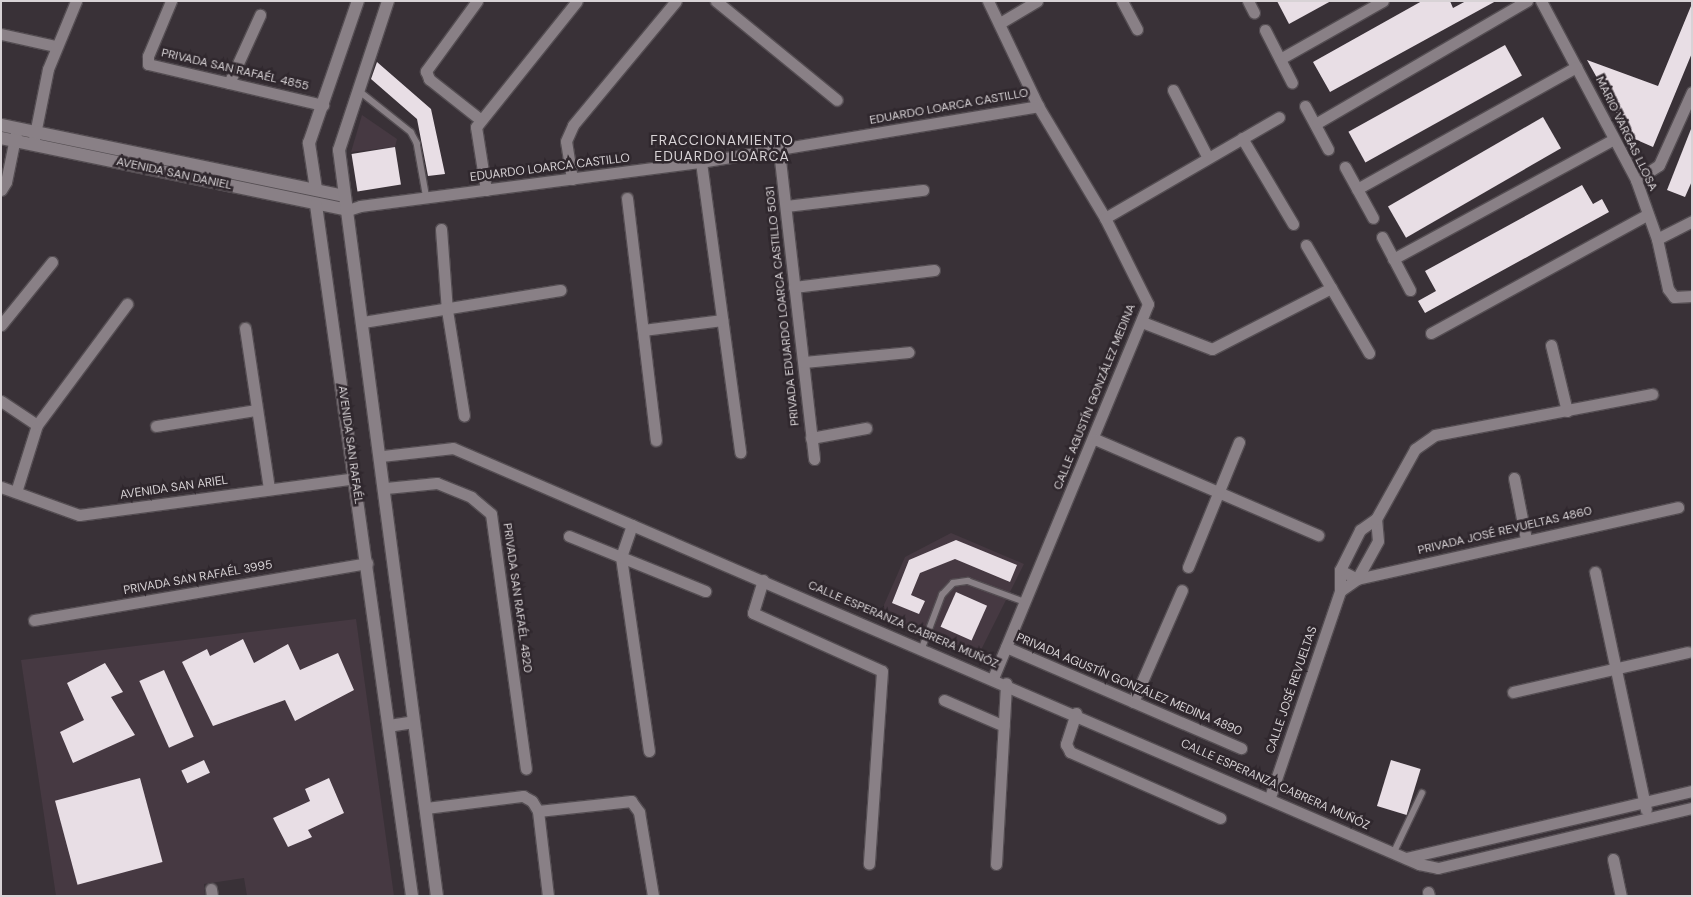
<!DOCTYPE html>
<meta charset="utf-8">
<style>
body{margin:0}
#map{position:relative;width:1693px;height:897px;overflow:hidden;background:#393137;font-family:"DM Sans",sans-serif}
div>[style]{position:absolute}
.built>*{inset:0;background:#463942}
.building>*{inset:0;background:#e8dee5;transform-origin:0 0}
.roads{filter:drop-shadow(1px 0 #544d52) drop-shadow(-1px 0 #544d52) drop-shadow(0 1px #544d52) drop-shadow(0 -1px #544d52)}
.service>*{height:5.5px;margin:-2.75px;padding:0 2.75px;transform-origin:2.75px;border-radius:2.75px;background:#898086}
.minor>*{height:11px;margin:-5.5px;padding:0 5.5px;transform-origin:5.5px;border-radius:5.5px;background:#898086}
.tertiary>*{height:12px;margin:-6px;padding:0 6px;transform-origin:6px;border-radius:6px;background:#898086}
.secondary>*{height:12px;margin:-6px;padding:0 6px;transform-origin:6px;border-radius:6px;background:#898086}
span{translate:-50% -50%;white-space:nowrap;text-align:center;line-height:1.15;-webkit-text-stroke:5px #2f272d;paint-order:stroke}
.street-label{font-size:12px;color:#d8d3d6}
.neighbourhood-label{font-size:14px;color:#d8d3d6;letter-spacing:1px}
.frame{position:absolute;inset:0;border:2px solid #d8d3d6;pointer-events:none}
</style>
<div id="map">
<div class="built">
<div style="clip-path:polygon(362px 115px,397px 139px,395px 147px,351px 152px)"></div>
<div style="clip-path:polygon(951px 533px,1024px 564px,979px 654px,880px 614px,905px 557px)"></div>
<div style="clip-path:polygon(356px 619px,394px 896px,247px 896px,244px 878px,204px 884px,205px 896px,56px 896px,21px 660px)"></div>
</div>
<div class="building">
<div style="clip-path:polygon(1277px 1px,1331px 1px,1289px 24px)"></div>
<div style="clip-path:polygon(1422px 1px,1450px 1px,1453px 8px,1466px 1px,1496px 1px,1330px 92px,1313px 62px)"></div>
<div style="clip-path:polygon(1691px 6px,1692px 53px,1653px 147px,1630px 137px,1587px 60px,1658px 86px)"></div>
<div style="left:1505px;top:45px;width:35px;height:179px;rotate:61deg"></div>
<div style="clip-path:polygon(377px 62px,431px 109px,445px 174px,428px 176px,417px 119px,371px 79px)"></div>
<div style="left:1543px;top:117px;width:36px;height:179px;rotate:60deg"></div>
<div style="clip-path:polygon(1691px 129px,1692px 181px,1685px 197px,1667px 190px)"></div>
<div style="left:395px;top:147px;width:38px;height:44px;rotate:81deg"></div>
<div style="clip-path:polygon(1582px 185px,1593px 204px,1602px 199px,1609px 212px,1425px 313px,1418px 301px,1436px 291px,1425px 271px)"></div>
<div style="clip-path:polygon(956px 540px,1017px 565px,1010px 582px,955px 559px,920px 573px,911px 595px,925px 601px,919px 614px,892px 603px,909px 560px)"></div>
<div style="left:956px;top:592px;width:34px;height:38px;rotate:24deg"></div>
<div style="clip-path:polygon(243px 639px,254px 663px,288px 644px,300px 670px,338px 653px,354px 690px,295px 721px,285px 700px,213px 726px,182px 662px,207px 649px,210px 656px)"></div>
<div style="clip-path:polygon(105px 663px,123px 692px,111px 697px,135px 735px,73px 763px,60px 732px,84px 720px,67px 683px)"></div>
<div style="left:164px;top:670px;width:73px;height:27px;rotate:66deg"></div>
<div style="left:204px;top:760px;width:14px;height:25px;rotate:65deg"></div>
<div style="left:1391px;top:760px;width:31px;height:48px;rotate:17deg"></div>
<div style="left:140px;top:778px;width:87px;height:88px;rotate:75deg"></div>
<div style="clip-path:polygon(329px 778px,344px 813px,308px 830px,312px 837px,288px 847px,273px 818px,310px 801px,305px 789px)"></div>
</div>
<div class="roads">
<div class="service">
<div style="left:358px;top:90px;width:68px;rotate:38.4deg"></div>
<div style="left:411px;top:132px;width:13px;rotate:61deg"></div>
<div style="left:417px;top:143px;width:57px;rotate:79.9deg"></div>
<div style="left:922px;top:648px;width:57px;rotate:-69.3deg"></div>
<div style="left:942px;top:595px;width:16px;rotate:-47deg"></div>
<div style="left:953px;top:583px;width:15px;rotate:-8deg"></div>
<div style="left:968px;top:581px;width:61px;rotate:20.2deg"></div>
<div style="left:1394px;top:852px;width:65px;rotate:-64.6deg"></div>
</div>
<div class="minor">
<div style="left:171px;top:1px;width:60px;rotate:112.7deg"></div>
<div style="left:148px;top:56px;width:8px;rotate:90deg"></div>
<div style="left:148px;top:64px;width:180px;rotate:13.2deg"></div>
<div style="left:477px;top:1px;width:87px;rotate:126.1deg"></div>
<div style="left:426px;top:71px;width:9px;rotate:69deg"></div>
<div style="left:429px;top:79px;width:66px;rotate:38.3deg"></div>
<div style="left:716px;top:1px;width:156px;rotate:39.3deg"></div>
<div style="left:988px;top:1px;width:116px;rotate:64.5deg"></div>
<div style="left:1038px;top:106px;width:131px;rotate:59.1deg"></div>
<div style="left:1105px;top:218px;width:96px;rotate:63.4deg"></div>
<div style="left:1148px;top:304px;width:405px;rotate:112.5deg"></div>
<div style="left:1122px;top:1px;width:32px;rotate:62deg"></div>
<div style="left:1248px;top:1px;width:13px;rotate:63deg"></div>
<div style="left:1541px;top:1px;width:203px;rotate:62deg"></div>
<div style="left:1636px;top:180px;width:63px;rotate:70.4deg"></div>
<div style="left:1657px;top:239px;width:51px;rotate:77.6deg"></div>
<div style="left:1668px;top:289px;width:10px;rotate:53deg"></div>
<div style="left:1674px;top:297px;width:18px;rotate:-3deg"></div>
<div style="left:1000px;top:23px;width:43px;rotate:-30.7deg"></div>
<div style="left:1265px;top:30px;width:59px;rotate:63deg"></div>
<div style="left:1px;top:34px;width:55px;rotate:12.5deg"></div>
<div style="left:1280px;top:59px;width:118px;rotate:-29.4deg"></div>
<div style="left:229px;top:83px;width:75px;rotate:-65.5deg"></div>
<div style="left:1173px;top:90px;width:76px;rotate:62.8deg"></div>
<div style="left:1305px;top:106px;width:49px;rotate:61.9deg"></div>
<div style="left:1317px;top:123px;width:243px;rotate:-30.2deg"></div>
<div style="left:1242px;top:138px;width:100px;rotate:59.3deg"></div>
<div style="left:34px;top:139px;width:71px;rotate:-78.7deg"></div>
<div style="left:48px;top:69px;width:74px;rotate:-67.6deg"></div>
<div style="left:779px;top:151px;width:310px;rotate:83.5deg"></div>
<div style="left:701px;top:162px;width:293px;rotate:82.3deg"></div>
<div style="left:1345px;top:167px;width:58px;rotate:61.2deg"></div>
<div style="left:572px;top:179px;width:38px;rotate:-99deg"></div>
<div style="left:566px;top:141px;width:17px;rotate:-66deg"></div>
<div style="left:573px;top:125px;width:161px;rotate:-50.3deg"></div>
<div style="left:1636px;top:180px;width:27px;rotate:-33deg"></div>
<div style="left:1659px;top:165px;width:80px;rotate:-65.7deg"></div>
<div style="left:1357px;top:189px;width:251px;rotate:-29.1deg"></div>
<div style="left:1px;top:190px;width:9px;rotate:-58deg"></div>
<div style="left:6px;top:182px;width:55px;rotate:-78.5deg"></div>
<div style="left:486px;top:190px;width:64px;rotate:-99deg"></div>
<div style="left:476px;top:127px;width:161px;rotate:-51.3deg"></div>
<div style="left:627px;top:198px;width:244px;rotate:83.2deg"></div>
<div style="left:786px;top:206px;width:138px;rotate:-6.7deg"></div>
<div style="left:348px;top:210px;width:13px;rotate:-18deg"></div>
<div style="left:360px;top:206px;width:344px;rotate:-7.4deg"></div>
<div style="left:701px;top:162px;width:342px;rotate:-9.4deg"></div>
<div style="left:1105px;top:218px;width:201px;rotate:-30.1deg"></div>
<div style="left:441px;top:229px;width:81px;rotate:85.8deg"></div>
<div style="left:447px;top:310px;width:107px;rotate:80.9deg"></div>
<div style="left:1382px;top:237px;width:60px;rotate:62.2deg"></div>
<div style="left:1657px;top:239px;width:39px;rotate:-27deg"></div>
<div style="left:1306px;top:245px;width:125px;rotate:59.7deg"></div>
<div style="left:1393px;top:259px;width:251px;rotate:-28.5deg"></div>
<div style="left:794px;top:287px;width:141px;rotate:-6.9deg"></div>
<div style="left:363px;top:322px;width:200px;rotate:-9.2deg"></div>
<div style="left:1142px;top:322px;width:75px;rotate:21.1deg"></div>
<div style="left:1212px;top:349px;width:134px;rotate:-27.1deg"></div>
<div style="left:1px;top:325px;width:81px;rotate:-51deg"></div>
<div style="left:245px;top:328px;width:163px;rotate:81.5deg"></div>
<div style="left:643px;top:330px;width:80px;rotate:-7.2deg"></div>
<div style="left:1431px;top:333px;width:247px;rotate:-28.7deg"></div>
<div style="left:1551px;top:345px;width:68px;rotate:76.4deg"></div>
<div style="left:804px;top:362px;width:105px;rotate:-5.4deg"></div>
<div style="left:1px;top:401px;width:43px;rotate:33.7deg"></div>
<div style="left:156px;top:426px;width:101px;rotate:-9.1deg"></div>
<div style="left:811px;top:438px;width:56px;rotate:-10.3deg"></div>
<div style="left:1095px;top:439px;width:243px;rotate:23.3deg"></div>
<div style="left:382px;top:456px;width:71px;rotate:-6.4deg"></div>
<div style="left:453px;top:448px;width:1052px;rotate:23.3deg"></div>
<div style="left:1419px;top:864px;width:19px;rotate:12deg"></div>
<div style="left:1438px;top:868px;width:261px;rotate:-13.3deg"></div>
<div style="left:1514px;top:478px;width:62px;rotate:78.9deg"></div>
<div style="left:1px;top:487px;width:83px;rotate:19.7deg"></div>
<div style="left:79px;top:515px;width:278px;rotate:-7.6deg"></div>
<div style="left:386px;top:488px;width:51px;rotate:-5.6deg"></div>
<div style="left:437px;top:483px;width:37px;rotate:22deg"></div>
<div style="left:471px;top:497px;width:26px;rotate:40deg"></div>
<div style="left:491px;top:514px;width:257px;rotate:82.2deg"></div>
<div style="left:16px;top:492px;width:70px;rotate:-72.6deg"></div>
<div style="left:37px;top:425px;width:151px;rotate:-53.4deg"></div>
<div style="left:632px;top:525px;width:34px;rotate:109deg"></div>
<div style="left:621px;top:557px;width:196px;rotate:81.8deg"></div>
<div style="left:569px;top:536px;width:147px;rotate:22deg"></div>
<div style="left:1188px;top:567px;width:135px;rotate:-67.8deg"></div>
<div style="left:1340px;top:570px;width:19px;rotate:28deg"></div>
<div style="left:1357px;top:579px;width:329px;rotate:-12.6deg"></div>
<div style="left:1595px;top:572px;width:243px;rotate:77.9deg"></div>
<div style="left:763px;top:580px;width:34px;rotate:107deg"></div>
<div style="left:753px;top:613px;width:141px;rotate:24.2deg"></div>
<div style="left:882px;top:671px;width:193px;rotate:93.9deg"></div>
<div style="left:1340px;top:591px;width:21px;rotate:-35deg"></div>
<div style="left:1357px;top:579px;width:43px;rotate:-61.1deg"></div>
<div style="left:1378px;top:541px;width:22px;rotate:-95deg"></div>
<div style="left:34px;top:620px;width:338px;rotate:-9.7deg"></div>
<div style="left:1006px;top:647px;width:256px;rotate:23.3deg"></div>
<div style="left:1513px;top:692px;width:179px;rotate:-12.9deg"></div>
<div style="left:944px;top:700px;width:65px;rotate:23.4deg"></div>
<div style="left:1133px;top:702px;width:122px;rotate:-66.4deg"></div>
<div style="left:1076px;top:713px;width:33px;rotate:108deg"></div>
<div style="left:1066px;top:744px;width:9px;rotate:63deg"></div>
<div style="left:1070px;top:752px;width:164px;rotate:23.7deg"></div>
<div style="left:1270px;top:797px;width:218px;rotate:-71.2deg"></div>
<div style="left:1340px;top:591px;width:21px;rotate:-90deg"></div>
<div style="left:1340px;top:570px;width:45px;rotate:-63.4deg"></div>
<div style="left:1360px;top:530px;width:19px;rotate:-35deg"></div>
<div style="left:1376px;top:519px;width:80px;rotate:-60.9deg"></div>
<div style="left:1415px;top:449px;width:24px;rotate:-35deg"></div>
<div style="left:1435px;top:435px;width:221px;rotate:-10.7deg"></div>
<div style="left:426px;top:808px;width:98px;rotate:-7.1deg"></div>
<div style="left:523px;top:796px;width:10px;rotate:29deg"></div>
<div style="left:532px;top:801px;width:12px;rotate:59deg"></div>
<div style="left:538px;top:811px;width:86px;rotate:83.3deg"></div>
<div style="left:538px;top:811px;width:94px;rotate:-6.1deg"></div>
<div style="left:631px;top:801px;width:14px;rotate:54deg"></div>
<div style="left:639px;top:812px;width:85px;rotate:80.5deg"></div>
<div style="left:1406px;top:858px;width:294px;rotate:-13.2deg"></div>
<div style="left:1613px;top:859px;width:38px;rotate:78deg"></div>
<div style="left:996px;top:864px;width:181px;rotate:-86.8deg"></div>
<div style="left:211px;top:889px;width:7px;rotate:82deg"></div>
<div style="left:1428px;top:892px;width:4px;rotate:76deg"></div>
</div>
<div class="tertiary">
<div style="left:1px;top:125px;width:350px;rotate:11.7deg"></div>
<div style="left:1px;top:138px;width:354px;rotate:11.7deg"></div>
<div style="left:389px;top:726px;width:24px;rotate:-9deg"></div>
</div>
<div class="secondary">
<div style="left:388px;top:1px;width:157px;rotate:108.2deg"></div>
<div style="left:339px;top:150px;width:752px;rotate:82.52deg"></div>
<div style="left:316px;top:189px;width:47px;rotate:-98.7deg"></div>
<div style="left:309px;top:143px;width:150px;rotate:-71deg"></div>
<div style="left:316px;top:205px;width:698px;rotate:82.09deg"></div>
</div>
</div>
<div class="street-label">
<span style="left:235px;top:70px;rotate:13deg">PRIVADA SAN RAFAÉL 4855</span>
<span style="left:949px;top:107px;rotate:-10deg">EDUARDO LOARCA CASTILLO</span>
<span style="left:1626px;top:134px;rotate:64deg">MARIO VARGAS LLOSA</span>
<span style="left:550px;top:168px;rotate:-7deg">EDUARDO LOARCA CASTILLO</span>
<span style="left:174px;top:174px;rotate:12deg">AVENIDA SAN DANIEL</span>
<span style="left:783px;top:306px;rotate:-96deg">PRIVADA EDUARDO LOARCA CASTILLO 5031</span>
<span style="left:1095px;top:397px;rotate:-68deg">CALLE AGUSTÍN GONZÁLEZ MEDINA</span>
<span style="left:350px;top:445px;rotate:82deg">AVENIDA SAN RAFAÉL</span>
<span style="left:174px;top:488px;rotate:-8deg">AVENIDA SAN ARIEL</span>
<span style="left:1505px;top:531px;rotate:-13deg">PRIVADA JOSÉ REVUELTAS 4860</span>
<span style="left:198px;top:578px;rotate:-10deg">PRIVADA SAN RAFAÉL 3995</span>
<span style="left:517px;top:598px;rotate:82deg">PRIVADA SAN RAFAÉL 4820</span>
<span style="left:903px;top:625px;rotate:23deg">CALLE ESPERANZA CABRERA MUÑÓZ</span>
<span style="left:1129px;top:685px;rotate:23deg">PRIVADA AGUSTÍN GONZÁLEZ MEDINA 4890</span>
<span style="left:1292px;top:690px;rotate:-71deg">CALLE JOSÉ REVUELTAS</span>
<span style="left:1275px;top:785px;rotate:24deg">CALLE ESPERANZA CABRERA MUÑÓZ</span>
</div>
<div class="neighbourhood-label">
<span style="left:722px;top:148px">FRACCIONAMIENTO<br>EDUARDO LOARCA</span>
</div>
<div class="frame"></div>
</div>
